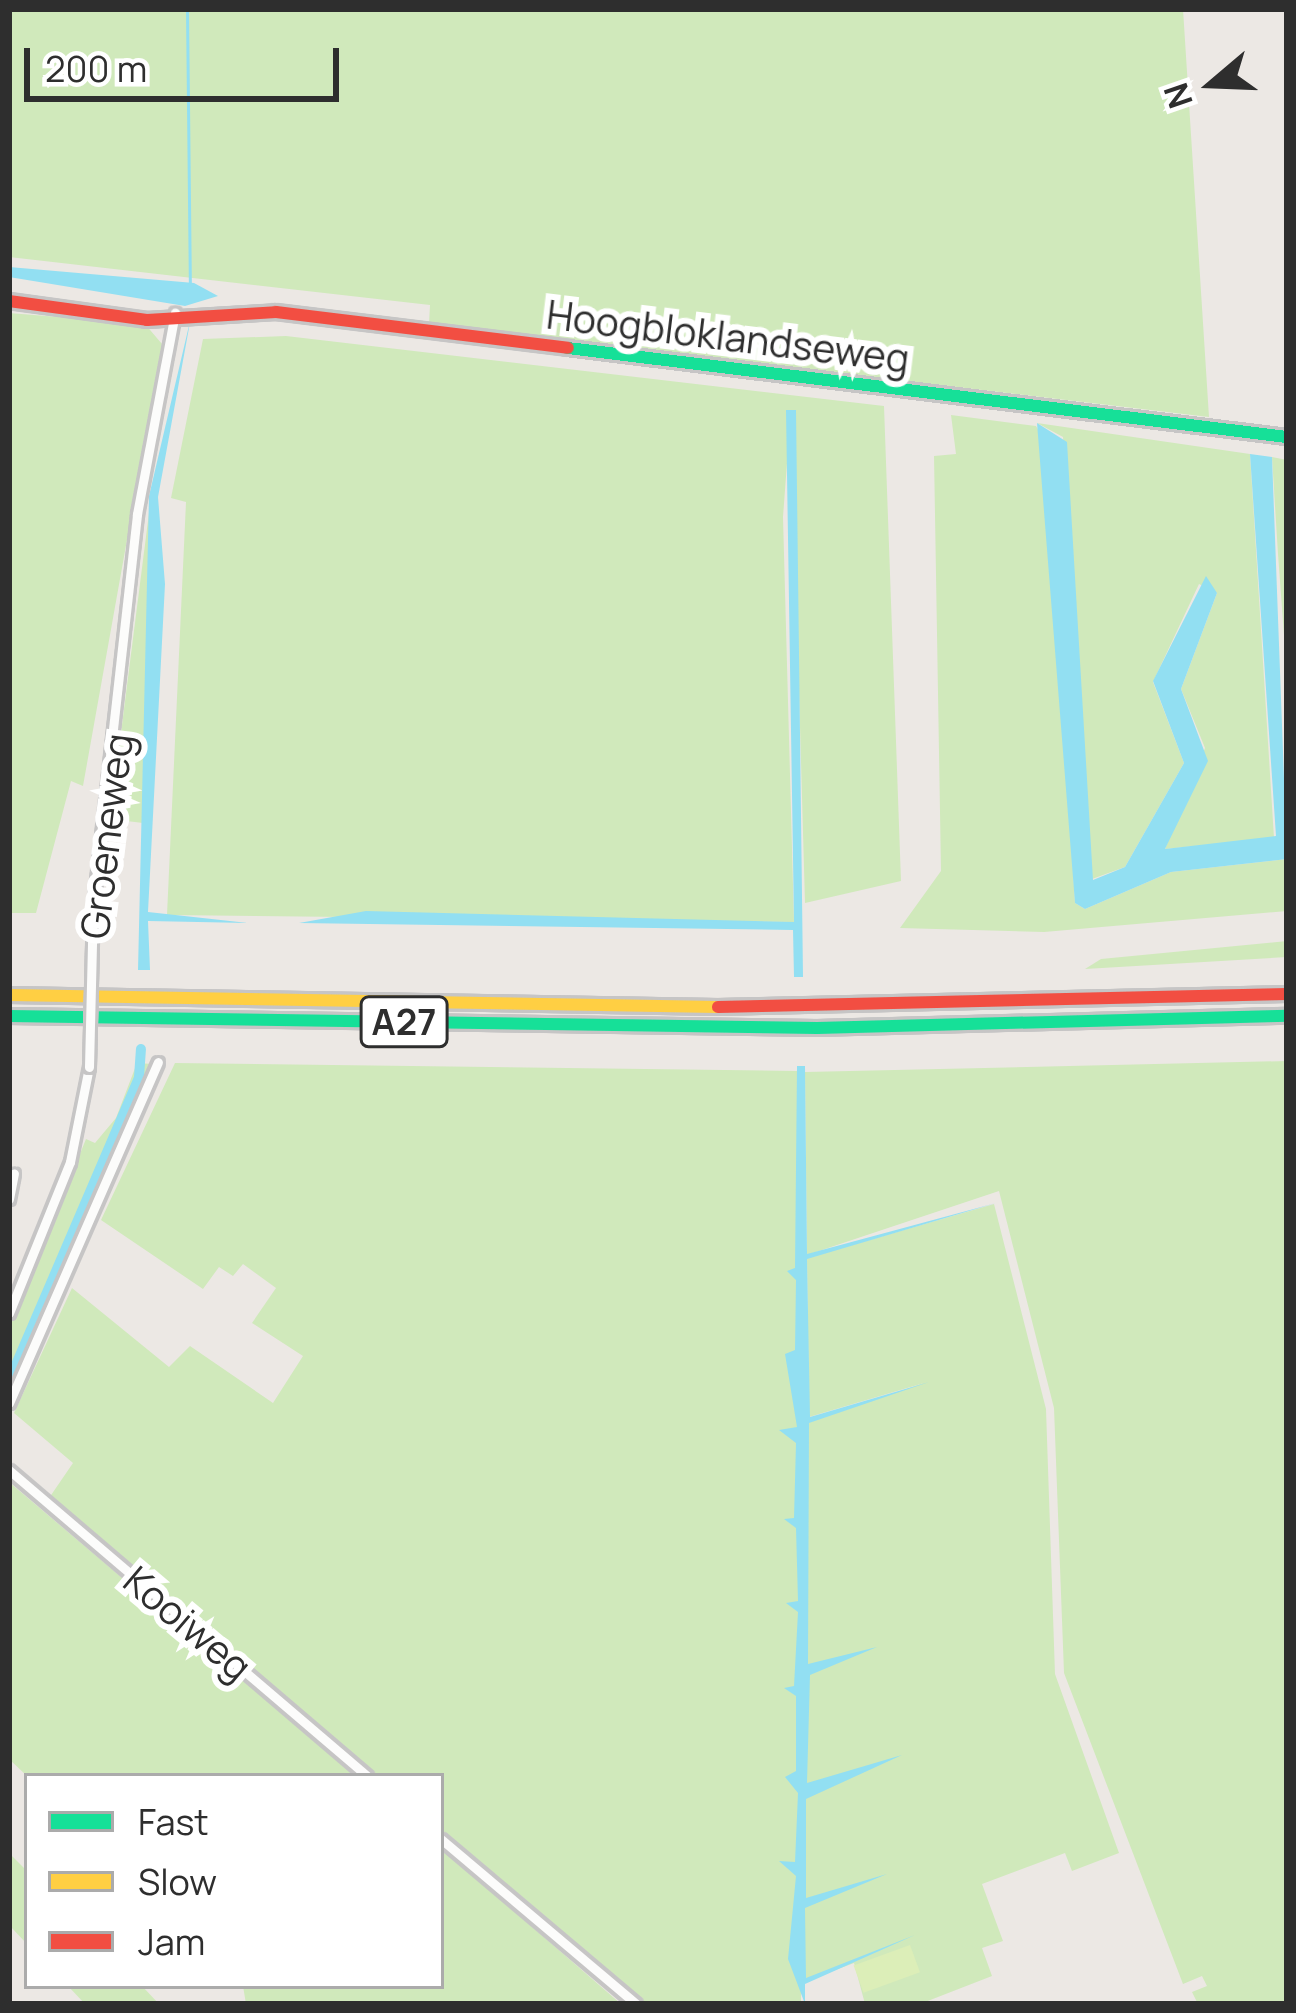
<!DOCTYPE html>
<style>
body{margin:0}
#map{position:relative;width:1296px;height:2013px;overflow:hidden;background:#ece8e4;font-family:Manrope,sans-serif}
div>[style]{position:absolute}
.green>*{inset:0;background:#d0e9bb}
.pitch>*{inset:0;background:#dceeb8;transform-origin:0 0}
.water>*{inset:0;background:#92dff2}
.stream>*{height:3px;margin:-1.5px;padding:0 1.5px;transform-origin:1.5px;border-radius:1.5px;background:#92dff2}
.canal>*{height:10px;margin:-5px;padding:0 5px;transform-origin:5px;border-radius:5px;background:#92dff2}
.roads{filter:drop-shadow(3px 0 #c6c5c5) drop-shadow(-3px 0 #c6c5c5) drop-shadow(0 3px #c6c5c5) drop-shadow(0 -3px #c6c5c5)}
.street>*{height:9px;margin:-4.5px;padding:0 4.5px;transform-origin:4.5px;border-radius:4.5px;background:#fcfcfb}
.fast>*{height:12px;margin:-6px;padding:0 6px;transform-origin:6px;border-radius:6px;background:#16e098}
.slow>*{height:12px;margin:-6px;padding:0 6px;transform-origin:6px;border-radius:6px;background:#ffcf43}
.jam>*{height:12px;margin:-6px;padding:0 6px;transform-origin:6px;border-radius:6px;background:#f24e42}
.bridges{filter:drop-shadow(3px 0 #c6c5c5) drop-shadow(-3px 0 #c6c5c5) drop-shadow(0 3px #c6c5c5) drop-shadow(0 -3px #c6c5c5)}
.street-bridge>*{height:9px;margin:-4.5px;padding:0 4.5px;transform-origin:4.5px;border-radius:4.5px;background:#fcfcfb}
span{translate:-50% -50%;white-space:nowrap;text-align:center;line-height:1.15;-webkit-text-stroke:12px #fff;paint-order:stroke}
.shield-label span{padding:3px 9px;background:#fff;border:3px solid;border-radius:9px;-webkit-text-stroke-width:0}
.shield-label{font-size:36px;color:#2e2e2e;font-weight:700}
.street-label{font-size:39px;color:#2e2e2e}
.frame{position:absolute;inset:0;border:12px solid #2e2e2e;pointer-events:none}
.legend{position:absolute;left:24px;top:1773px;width:420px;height:216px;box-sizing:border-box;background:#fff;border:3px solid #ababab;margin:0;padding:15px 21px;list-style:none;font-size:36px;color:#2e2e2e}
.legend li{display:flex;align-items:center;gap:24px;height:60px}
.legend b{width:60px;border:3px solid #ababab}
.north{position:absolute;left:1152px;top:24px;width:120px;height:120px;-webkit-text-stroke:9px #fff;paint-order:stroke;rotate:251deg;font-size:33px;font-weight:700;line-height:48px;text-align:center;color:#2e2e2e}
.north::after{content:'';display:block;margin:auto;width:42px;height:54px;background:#2e2e2e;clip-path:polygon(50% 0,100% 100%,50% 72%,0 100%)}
.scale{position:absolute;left:24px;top:48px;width:315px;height:54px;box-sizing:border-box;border:6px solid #2e2e2e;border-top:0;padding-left:15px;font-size:36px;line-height:42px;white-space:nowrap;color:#2e2e2e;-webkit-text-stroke:9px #fff;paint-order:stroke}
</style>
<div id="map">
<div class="green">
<div style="clip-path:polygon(9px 9px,1183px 9px,1209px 417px,429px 324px,430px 305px,9px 257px)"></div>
<div style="clip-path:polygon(9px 313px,145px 324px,162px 344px,83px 786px,71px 781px,36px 913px,9px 913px)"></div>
<div style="clip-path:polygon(286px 336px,884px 406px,901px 881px,805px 903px,791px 409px,783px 517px,794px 922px,167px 915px,186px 502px,171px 498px,203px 339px)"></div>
<div style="clip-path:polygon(951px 415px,1036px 426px,1047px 445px,1075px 903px,1085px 909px,1171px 872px,1287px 859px,1287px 911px,1044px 932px,900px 928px,941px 871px,934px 456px,956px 454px)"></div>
<div style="clip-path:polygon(1037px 423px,1250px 454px,1274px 838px,1165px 849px,1205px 748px,1181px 689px,1217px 593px,1199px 584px,1153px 682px,1184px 763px,1125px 867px,1092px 879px,1063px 437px)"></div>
<div style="clip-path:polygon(1272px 457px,1287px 460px,1287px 676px,1278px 554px)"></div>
<div style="clip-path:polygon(149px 513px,154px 613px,143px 823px,110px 819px)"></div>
<div style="clip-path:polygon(1287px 941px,1287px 957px,1085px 969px,1101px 959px)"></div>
<div style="clip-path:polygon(1287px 1061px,1287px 2004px,1198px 2004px,1192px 1992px,1207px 1986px,1202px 1976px,1183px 1984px,1064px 1673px,1054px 1408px,999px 1191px,807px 1255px,805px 1072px)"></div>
<div style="clip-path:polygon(137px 1063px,153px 1064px,9px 1397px,9px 1329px,86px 1139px,95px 1143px,116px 1118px)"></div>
<div style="clip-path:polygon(175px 1063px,797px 1071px,801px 1441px,801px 1425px,924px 1383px,809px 1417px,807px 1258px,994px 1204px,1046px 1409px,1055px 1674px,1119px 1853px,1072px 1871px,1065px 1853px,982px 1884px,1003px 1941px,982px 1948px,992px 1976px,920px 2004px,865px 2004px,854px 1963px,801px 1983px,801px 2004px,635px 2004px,441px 1835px,441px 1776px,371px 1776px,47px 1501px,73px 1463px,14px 1413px,72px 1288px,169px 1367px,190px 1346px,273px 1403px,303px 1356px,252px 1323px,276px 1288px,243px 1264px,233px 1276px,219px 1267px,203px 1289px,101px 1220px)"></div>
<div style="clip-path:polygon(9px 1482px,356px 1776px,27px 1776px,9px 1759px)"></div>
<div style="clip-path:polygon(441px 1848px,621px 2004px,246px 2004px,243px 1986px,441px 1986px)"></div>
<div style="clip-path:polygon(9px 1853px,27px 1871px,27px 1944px,9px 1925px)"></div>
<div style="clip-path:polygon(68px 1986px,142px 1986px,159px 2004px,85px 2004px)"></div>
</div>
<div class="pitch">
<div style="left:910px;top:1945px;width:29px;height:60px;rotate:70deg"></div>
</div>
<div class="water">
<div style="clip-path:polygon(9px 267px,194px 283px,218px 296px,185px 306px,9px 277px)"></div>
<div style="clip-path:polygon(191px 317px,158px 497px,165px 584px,148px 912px,248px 923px,148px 921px,150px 970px,138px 970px,149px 496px)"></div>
<div style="clip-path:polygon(786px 410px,796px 410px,803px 977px,794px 977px,793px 930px,299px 923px,366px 911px,794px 922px)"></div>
<div style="clip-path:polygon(1037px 423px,1067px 442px,1093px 880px,1125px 867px,1184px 763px,1153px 681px,1206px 576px,1217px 593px,1181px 689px,1208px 761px,1165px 849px,1276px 836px,1250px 454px,1272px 457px,1287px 859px,1171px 872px,1085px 909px,1075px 903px)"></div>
<div style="clip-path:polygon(797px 1066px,805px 1066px,807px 1254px,996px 1203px,807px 1259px,810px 1417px,929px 1382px,809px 1423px,808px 1664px,877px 1647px,810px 1675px,807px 1783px,902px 1755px,806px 1799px,806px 1898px,887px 1874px,805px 1908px,806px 1978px,915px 1935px,805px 1984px,805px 2004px,788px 1959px,796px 1876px,779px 1861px,795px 1862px,798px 1793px,785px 1777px,796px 1771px,796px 1696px,784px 1688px,794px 1686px,798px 1612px,786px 1603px,798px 1601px,796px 1528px,784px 1519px,794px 1518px,796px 1443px,779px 1430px,797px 1427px,785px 1354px,795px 1350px,796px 1280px,787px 1271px,795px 1268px)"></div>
</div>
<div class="stream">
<div style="left:187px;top:9px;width:274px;rotate:89.4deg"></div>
</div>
<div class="canal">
<div style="left:9px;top:1381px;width:331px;rotate:-66.8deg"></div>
<div style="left:139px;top:1077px;width:28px;rotate:-86deg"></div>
</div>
<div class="roads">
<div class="street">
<div style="left:93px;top:907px;width:395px;rotate:-83.6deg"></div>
<div style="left:137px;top:514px;width:205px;rotate:-79.3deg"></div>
<div style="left:9px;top:1199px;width:26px;rotate:-79deg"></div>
<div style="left:9px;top:1313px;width:163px;rotate:-68deg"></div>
<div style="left:70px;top:1162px;width:97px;rotate:-78.7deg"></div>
<div style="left:9px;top:1403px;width:372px;rotate:-66.4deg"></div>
<div style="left:9px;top:1470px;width:471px;rotate:40.5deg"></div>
<div style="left:441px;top:1839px;width:255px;rotate:40.2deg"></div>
</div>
<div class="fast">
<div style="left:568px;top:348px;width:724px;rotate:7.06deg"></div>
<div style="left:9px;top:1016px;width:808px;rotate:0.85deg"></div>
<div style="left:817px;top:1028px;width:470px;rotate:-1.5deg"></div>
</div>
<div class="slow">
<div style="left:9px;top:995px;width:709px;rotate:0.97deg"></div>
</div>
<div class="jam">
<div style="left:9px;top:301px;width:139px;rotate:7.8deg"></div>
<div style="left:147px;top:320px;width:129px;rotate:-3.5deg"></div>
<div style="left:276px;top:312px;width:294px;rotate:7deg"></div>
<div style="left:718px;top:1007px;width:569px;rotate:-1.31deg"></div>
</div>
</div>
<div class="bridges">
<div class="street-bridge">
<div style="left:89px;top:1067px;width:160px;rotate:-88.6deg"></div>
</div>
</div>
<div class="shield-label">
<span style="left:404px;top:1022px">A27</span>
</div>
<div class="street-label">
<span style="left:728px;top:336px;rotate:7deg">Hoogbloklandseweg</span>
<span style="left:106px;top:836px;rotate:-83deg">Groeneweg</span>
<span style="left:188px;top:1623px;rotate:40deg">Kooiweg</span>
</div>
<div class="frame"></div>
<ul class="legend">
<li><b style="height:15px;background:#16e098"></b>Fast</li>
<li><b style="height:15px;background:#ffcf43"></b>Slow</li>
<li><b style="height:15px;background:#f24e42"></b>Jam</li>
</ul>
<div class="north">N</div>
<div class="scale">200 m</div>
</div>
